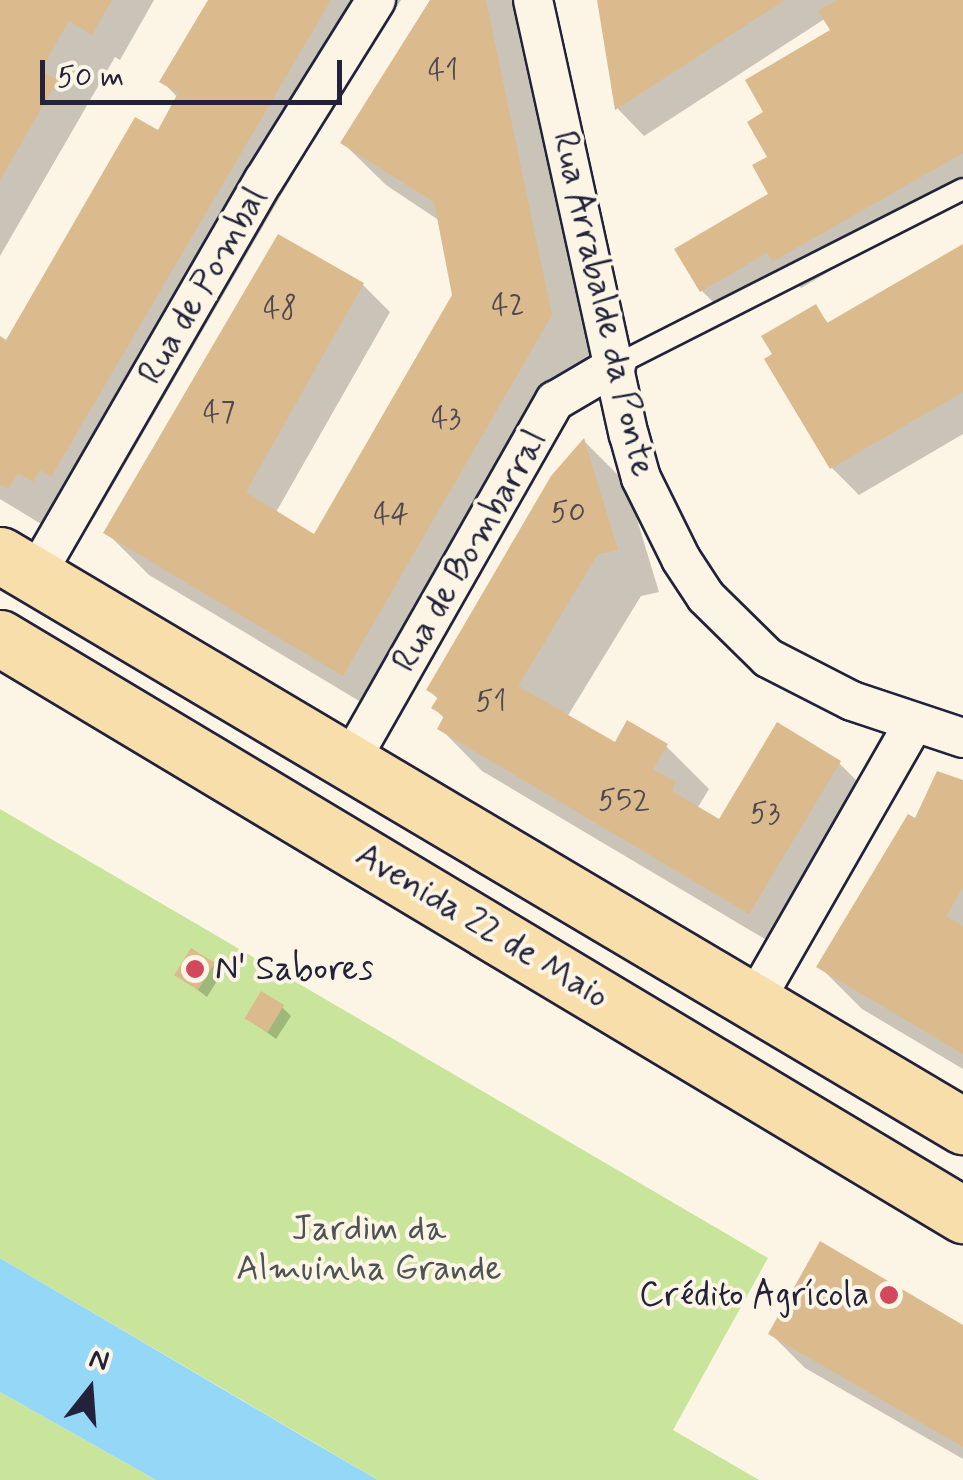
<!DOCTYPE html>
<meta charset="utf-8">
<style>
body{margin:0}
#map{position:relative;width:963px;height:1480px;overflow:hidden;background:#fcf5e5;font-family:Mynerve,sans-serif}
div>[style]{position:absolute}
.green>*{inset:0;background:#c9e59c}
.water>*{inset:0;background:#94d7f6}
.shadow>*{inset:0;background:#0003}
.building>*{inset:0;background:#dbbb8e;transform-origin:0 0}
.roads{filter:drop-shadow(2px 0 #22223b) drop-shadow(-2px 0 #22223b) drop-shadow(0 2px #22223b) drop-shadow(0 -2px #22223b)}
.lane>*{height:20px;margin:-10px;padding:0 10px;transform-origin:10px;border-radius:10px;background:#fcf5e5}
.street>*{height:38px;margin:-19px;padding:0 19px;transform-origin:19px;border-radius:19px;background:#fcf5e5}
.primary>*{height:55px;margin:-27.5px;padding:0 27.5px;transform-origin:27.5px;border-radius:27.5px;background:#f8deab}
.dots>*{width:28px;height:28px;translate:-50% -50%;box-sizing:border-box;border:5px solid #fcf5e5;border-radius:50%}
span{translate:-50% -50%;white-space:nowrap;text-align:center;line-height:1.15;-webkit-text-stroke:8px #fcf5e5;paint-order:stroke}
.number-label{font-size:30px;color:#504850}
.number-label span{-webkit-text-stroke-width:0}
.street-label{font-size:35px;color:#22223b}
.poi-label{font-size:35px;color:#22223b}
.left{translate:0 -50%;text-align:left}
.right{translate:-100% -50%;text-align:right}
.park-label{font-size:35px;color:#4c5353}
.north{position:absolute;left:40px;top:1340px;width:100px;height:100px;-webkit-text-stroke:8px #fcf5e5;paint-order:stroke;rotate:17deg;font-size:28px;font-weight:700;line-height:40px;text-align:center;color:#22223b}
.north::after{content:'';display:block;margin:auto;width:35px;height:45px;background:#22223b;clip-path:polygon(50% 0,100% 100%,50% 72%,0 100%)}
.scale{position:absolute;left:40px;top:60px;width:302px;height:45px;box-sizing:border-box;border:5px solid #22223b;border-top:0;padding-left:12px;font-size:30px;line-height:35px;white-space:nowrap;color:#22223b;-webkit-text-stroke:8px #fcf5e5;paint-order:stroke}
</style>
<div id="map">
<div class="green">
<div style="clip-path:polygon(0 809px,768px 1258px,673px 1430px,759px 1480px,378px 1480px,0 1258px)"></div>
<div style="clip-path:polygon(0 1392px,156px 1480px,0 1480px)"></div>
</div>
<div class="water">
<div style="clip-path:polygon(0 1258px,309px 1440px,378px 1480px,156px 1480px,0 1392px)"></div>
</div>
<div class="shadow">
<div style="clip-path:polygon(0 0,154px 0,120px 60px,115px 57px,0 256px)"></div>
<div style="clip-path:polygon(211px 0,401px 0,327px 116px,94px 518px,83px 511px,51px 530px,0 499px,0 339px,6px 343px,158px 133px,178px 98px,162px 81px)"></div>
<div style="clip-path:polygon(433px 0,517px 0,594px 358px,386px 717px,149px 575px,106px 532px,279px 237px,363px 285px,390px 312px,275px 514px,314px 538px,455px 295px,440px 221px,386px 185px,343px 143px)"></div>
<div style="clip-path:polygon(600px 0,963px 0,963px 193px,801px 288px,785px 272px,721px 310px,702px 291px,677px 250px,772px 195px,767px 113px,834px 31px,826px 18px,644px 136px,618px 109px)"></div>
<div style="clip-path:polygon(963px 247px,963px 434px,859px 495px,832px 468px,767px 360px,815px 307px,829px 324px)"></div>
<div style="clip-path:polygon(584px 441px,626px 483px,659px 592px,641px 596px,567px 717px,616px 745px,666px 746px,709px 789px,698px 807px,720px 822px,839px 763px,882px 806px,792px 955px,482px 771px,440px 728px,445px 719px,434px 708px,439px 700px,429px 690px)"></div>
<div style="clip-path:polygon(963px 782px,963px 1069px,862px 1009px,820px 967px,916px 822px)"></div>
<div style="clip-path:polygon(213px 965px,222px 973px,207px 997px,178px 975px)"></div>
<div style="clip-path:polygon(282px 1007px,291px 1016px,276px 1039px,247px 1018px)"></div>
<div style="clip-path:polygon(963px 1328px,963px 1459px,805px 1368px,771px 1334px)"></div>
</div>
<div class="building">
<div style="clip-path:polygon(0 0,112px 0,92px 35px,69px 21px,41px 70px,58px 80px,0 180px)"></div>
<div style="clip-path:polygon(208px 0,331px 0,51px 477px,40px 470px,33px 482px,18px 473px,8px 489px,0 485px,0 336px,6px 340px,135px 117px,158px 130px,178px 93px,159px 82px)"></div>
<div style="clip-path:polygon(430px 0,486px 0,552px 315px,343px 676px,103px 533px,278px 234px,364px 283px,246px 492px,314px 534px,452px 295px,434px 202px,340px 143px)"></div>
<div style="clip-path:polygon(597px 0,785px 0,615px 110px)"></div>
<div style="clip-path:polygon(836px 0,963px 0,963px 153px,772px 262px,767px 253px,700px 292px,674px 249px,768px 194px,752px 165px,767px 157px,747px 122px,763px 112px,745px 80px,830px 30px,818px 11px)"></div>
<div style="clip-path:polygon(963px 244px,963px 392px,830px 469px,764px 359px,772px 354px,761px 336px,816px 304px,827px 323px)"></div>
<div style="clip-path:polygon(584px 438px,618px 550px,598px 554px,518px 686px,615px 742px,627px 720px,668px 744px,653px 769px,676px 782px,672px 791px,719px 819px,777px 722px,841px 761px,749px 914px,437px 729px,444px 716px,431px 708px,438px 697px,426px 690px,551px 476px)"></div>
<div style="clip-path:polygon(937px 771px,963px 780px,963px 888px,946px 916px,963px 926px,963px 1054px,816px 967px,908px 814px,915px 818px)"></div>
<div style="left:191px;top:948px;width:28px;height:32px;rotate:32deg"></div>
<div style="left:261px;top:991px;width:27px;height:32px;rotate:31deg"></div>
<div style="clip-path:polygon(820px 1241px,963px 1325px,963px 1447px,768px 1334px)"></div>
</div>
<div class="roads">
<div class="lane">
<div style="left:616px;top:365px;width:389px;rotate:-26.9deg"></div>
</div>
<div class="street">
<div style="left:533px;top:0;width:445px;rotate:77.6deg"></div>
<div style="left:629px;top:435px;width:45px;rotate:74.4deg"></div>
<div style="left:641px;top:478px;width:90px;rotate:63.7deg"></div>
<div style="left:681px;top:559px;width:45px;rotate:56.7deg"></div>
<div style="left:706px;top:597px;width:87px;rotate:44.5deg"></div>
<div style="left:768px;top:658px;width:94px;rotate:27.1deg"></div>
<div style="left:852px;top:701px;width:117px;rotate:18.4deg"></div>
<div style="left:35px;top:576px;width:457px;rotate:-60deg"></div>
<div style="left:264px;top:180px;width:212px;rotate:-58.1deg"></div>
<div style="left:349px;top:763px;width:417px;rotate:-60.4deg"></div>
<div style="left:555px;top:401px;width:71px;rotate:-30.5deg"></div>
<div style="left:754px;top:1002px;width:322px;rotate:-60.2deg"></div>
</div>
<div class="primary">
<div style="left:0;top:555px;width:1120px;rotate:30.67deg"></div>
<div style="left:0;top:638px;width:1123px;rotate:30.93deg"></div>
</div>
</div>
<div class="dots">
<div style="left:195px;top:969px;background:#d1495b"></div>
<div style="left:889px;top:1295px;background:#d1495b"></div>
</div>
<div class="number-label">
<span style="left:443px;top:71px">41</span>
<span style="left:508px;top:306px">42</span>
<span style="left:280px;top:309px">48</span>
<span style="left:219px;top:413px">47</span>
<span style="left:446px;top:419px">43</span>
<span style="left:568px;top:513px">50</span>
<span style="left:391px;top:515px">44</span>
<span style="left:491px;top:702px">51</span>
<span style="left:624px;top:801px">552</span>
<span style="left:765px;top:814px">53</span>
</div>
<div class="street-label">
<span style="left:203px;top:286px;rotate:-60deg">Rua de Pombal</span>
<span style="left:603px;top:304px;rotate:77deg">Rua Arrabalde da Ponte</span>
<span style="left:470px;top:551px;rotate:-60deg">Rua de Bombarral</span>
<span style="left:482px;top:926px;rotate:31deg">Avenida 22 de Maio</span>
</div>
<div class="poi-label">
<span class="left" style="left:215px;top:969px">N' Sabores</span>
<span class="right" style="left:869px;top:1295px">Crédito Agrícola</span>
</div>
<div class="park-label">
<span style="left:369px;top:1249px">Jardim da<br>Almuinha Grande</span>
</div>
<div class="north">N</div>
<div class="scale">50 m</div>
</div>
